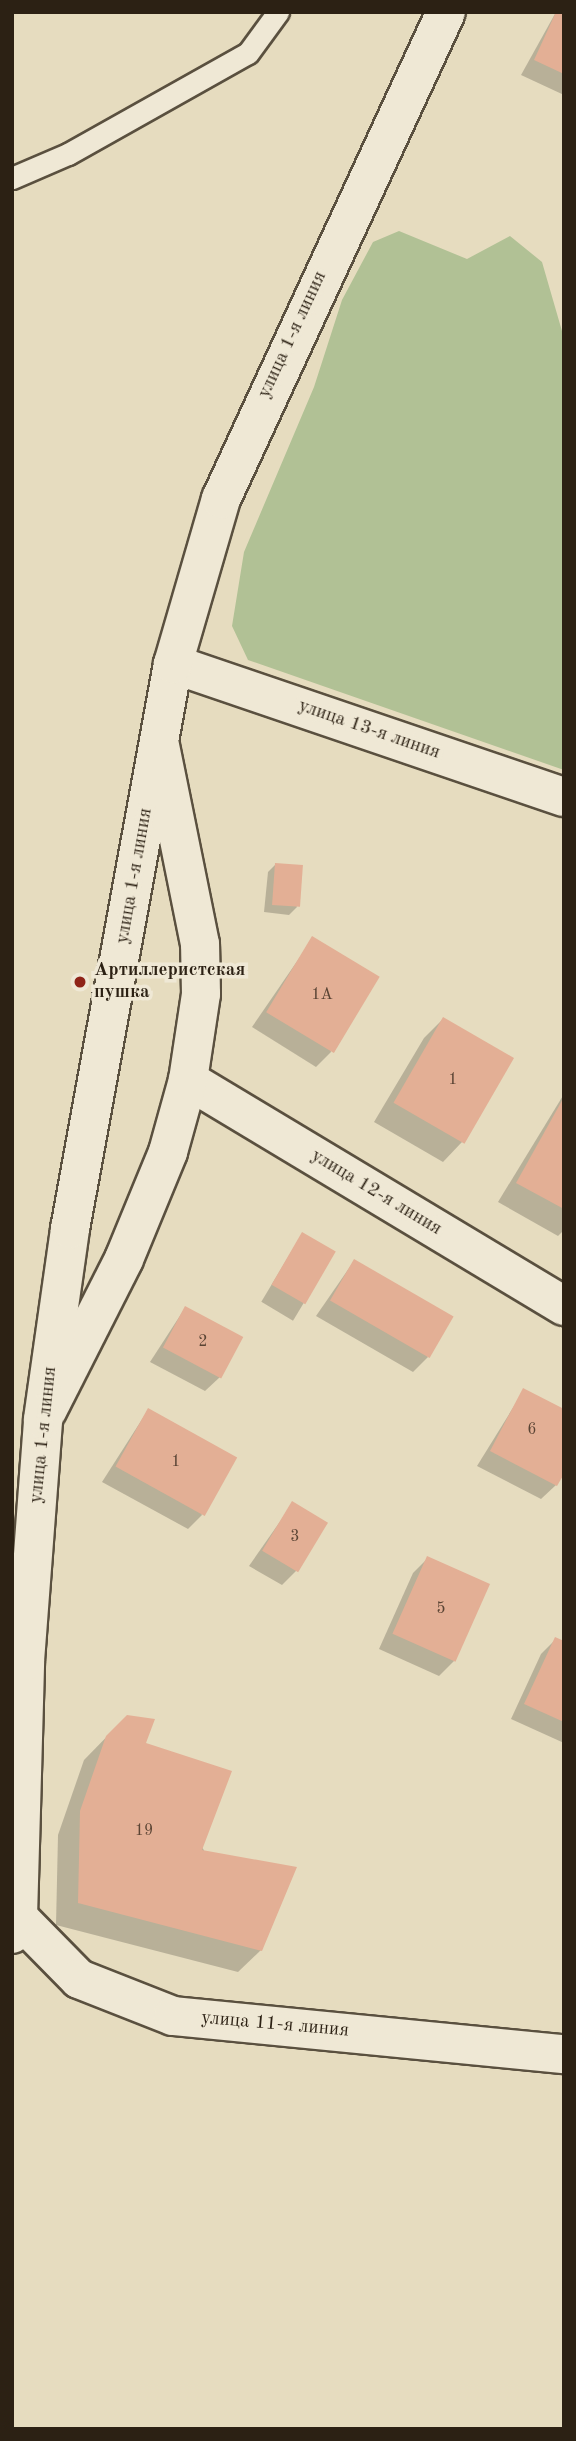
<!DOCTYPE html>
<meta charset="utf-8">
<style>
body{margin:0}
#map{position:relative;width:576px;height:2441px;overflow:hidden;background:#e6dcbf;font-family:"Old Standard TT",serif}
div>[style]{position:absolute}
.green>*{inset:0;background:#b1c195}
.shadow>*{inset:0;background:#0003;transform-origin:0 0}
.building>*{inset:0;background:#e3af95;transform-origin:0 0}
.roads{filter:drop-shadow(2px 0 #5a503f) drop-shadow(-2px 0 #5a503f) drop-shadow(0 2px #5a503f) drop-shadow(0 -2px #5a503f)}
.lane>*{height:21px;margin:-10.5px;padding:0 10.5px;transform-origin:10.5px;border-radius:10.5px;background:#efe8d5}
.street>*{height:38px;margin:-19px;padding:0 19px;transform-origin:19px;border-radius:19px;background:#efe8d5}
.secondary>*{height:38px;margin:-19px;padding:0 19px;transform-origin:19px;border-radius:19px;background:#efe8d5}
.dots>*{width:19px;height:19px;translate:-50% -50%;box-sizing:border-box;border:4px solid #efe8d5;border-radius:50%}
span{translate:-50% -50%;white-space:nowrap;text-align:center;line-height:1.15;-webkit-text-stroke:7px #efe8d5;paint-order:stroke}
.number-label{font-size:16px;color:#5a4434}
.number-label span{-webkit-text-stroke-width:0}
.street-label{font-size:19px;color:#2c2114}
.poi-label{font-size:19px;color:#2c2114;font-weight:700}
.left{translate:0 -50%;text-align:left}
.frame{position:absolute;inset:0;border:14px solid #2c2114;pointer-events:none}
</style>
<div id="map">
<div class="green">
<div style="clip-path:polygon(399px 231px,467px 259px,510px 236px,542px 262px,564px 338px,564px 770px,248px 660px,232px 626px,244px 552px,314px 387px,342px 300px,373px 242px)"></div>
</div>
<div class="shadow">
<div style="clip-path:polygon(556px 12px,564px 12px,564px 95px,521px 75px)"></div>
<div style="clip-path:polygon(276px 864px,297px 907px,289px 915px,264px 912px,268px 872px)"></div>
<div style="clip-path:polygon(313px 938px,331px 1052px,316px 1067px,252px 1027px)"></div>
<div style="clip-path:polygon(443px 1019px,512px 1059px,462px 1142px,443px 1162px,374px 1122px,424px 1038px)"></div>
<div style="clip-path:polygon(564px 1094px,564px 1230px,558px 1236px,498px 1202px)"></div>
<div style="left:302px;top:1234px;width:37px;height:79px;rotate:31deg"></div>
<div style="clip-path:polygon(354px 1261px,428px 1357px,413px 1372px,316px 1316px)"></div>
<div style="clip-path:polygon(185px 1308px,220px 1377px,205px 1391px,150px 1362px)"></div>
<div style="clip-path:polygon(524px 1390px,556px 1485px,541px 1499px,477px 1466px)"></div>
<div style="clip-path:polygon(148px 1410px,202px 1515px,188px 1529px,102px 1482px)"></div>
<div style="clip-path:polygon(293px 1503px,296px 1571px,282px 1585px,249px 1566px)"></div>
<div style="clip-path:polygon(428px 1558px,454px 1661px,439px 1676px,379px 1649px,413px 1573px)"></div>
<div style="clip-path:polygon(556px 1639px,564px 1643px,564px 1743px,511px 1719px,541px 1654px)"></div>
<div style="clip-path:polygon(127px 1716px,261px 1950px,238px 1972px,56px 1925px,58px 1835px,84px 1760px)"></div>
</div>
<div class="building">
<div style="clip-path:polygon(556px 12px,564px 12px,564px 74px,534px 60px)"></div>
<div style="left:275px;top:863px;width:28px;height:42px;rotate:4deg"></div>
<div style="left:312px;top:936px;width:79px;height:89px;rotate:31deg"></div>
<div style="left:443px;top:1017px;width:82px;height:99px;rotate:30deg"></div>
<div style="clip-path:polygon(564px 1097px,564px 1209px,516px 1183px)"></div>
<div style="left:302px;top:1232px;width:39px;height:61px;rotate:30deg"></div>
<div style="left:354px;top:1259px;width:115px;height:48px;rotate:30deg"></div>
<div style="left:185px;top:1306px;width:66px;height:47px;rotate:28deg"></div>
<div style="clip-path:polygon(523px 1388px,564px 1409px,564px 1474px,557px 1486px,490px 1451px)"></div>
<div style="left:148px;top:1408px;width:102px;height:67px;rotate:29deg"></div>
<div style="left:292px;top:1501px;width:42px;height:58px;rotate:31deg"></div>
<div style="left:427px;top:1556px;width:69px;height:85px;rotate:24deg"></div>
<div style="clip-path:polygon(555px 1637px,564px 1641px,564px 1722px,524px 1704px)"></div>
<div style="clip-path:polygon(127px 1715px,155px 1719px,146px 1743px,232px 1771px,202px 1850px,297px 1867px,262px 1951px,78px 1903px,80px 1811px,106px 1736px)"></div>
</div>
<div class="roads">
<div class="lane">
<div style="left:12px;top:178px;width:61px;rotate:-23.2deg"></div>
<div style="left:68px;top:154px;width:206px;rotate:-29.3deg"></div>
<div style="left:248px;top:53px;width:51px;rotate:-53.8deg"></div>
</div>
<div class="street">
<div style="left:173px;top:664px;width:413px;rotate:18.8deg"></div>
<div style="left:188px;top:1080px;width:439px;rotate:31deg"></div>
<div style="left:47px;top:1411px;width:170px;rotate:-63.1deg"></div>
<div style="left:124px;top:1259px;width:116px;rotate:-67.6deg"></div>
<div style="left:168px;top:1152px;width:75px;rotate:-74.5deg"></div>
<div style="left:188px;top:1080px;width:87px;rotate:-81.4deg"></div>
<div style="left:201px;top:994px;width:50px;rotate:-91.1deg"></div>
<div style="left:200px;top:944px;width:207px;rotate:-101.4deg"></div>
<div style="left:12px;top:1934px;width:18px;rotate:-71deg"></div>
<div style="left:18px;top:1917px;width:87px;rotate:45.5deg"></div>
<div style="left:79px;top:1979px;width:101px;rotate:21.5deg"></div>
<div style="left:173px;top:2016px;width:393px;rotate:5.6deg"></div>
</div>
<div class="secondary">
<div style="left:18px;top:1917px;width:256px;rotate:-88.4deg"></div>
<div style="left:25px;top:1661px;width:243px;rotate:-85.7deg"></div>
<div style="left:43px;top:1419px;width:192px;rotate:-81.9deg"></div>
<div style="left:70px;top:1229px;width:574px;rotate:-79.67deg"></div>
<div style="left:173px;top:664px;width:172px;rotate:-73.8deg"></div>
<div style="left:221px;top:499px;width:536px;rotate:-65.2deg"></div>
</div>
</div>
<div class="dots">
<div style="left:80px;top:982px;background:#8f2418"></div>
</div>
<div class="number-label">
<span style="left:322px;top:995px">1А</span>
<span style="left:453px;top:1080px">1</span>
<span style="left:203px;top:1342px">2</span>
<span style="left:532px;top:1430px">6</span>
<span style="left:176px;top:1462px">1</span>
<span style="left:295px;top:1537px">3</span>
<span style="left:441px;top:1609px">5</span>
<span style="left:144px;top:1831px">19</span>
</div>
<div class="street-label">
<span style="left:293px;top:335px;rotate:-65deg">улица 1-я линия</span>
<span style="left:369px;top:730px;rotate:19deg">улица 13-я линия</span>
<span style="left:135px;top:876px;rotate:-80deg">улица 1-я линия</span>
<span style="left:376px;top:1193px;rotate:31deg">улица 12-я линия</span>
<span style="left:44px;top:1435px;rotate:-84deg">улица 1-я линия</span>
<span style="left:275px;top:2025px;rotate:5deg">улица 11-я линия</span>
</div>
<div class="poi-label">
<span class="left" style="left:94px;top:982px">Артиллеристская<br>пушка</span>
</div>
<div class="frame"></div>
</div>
